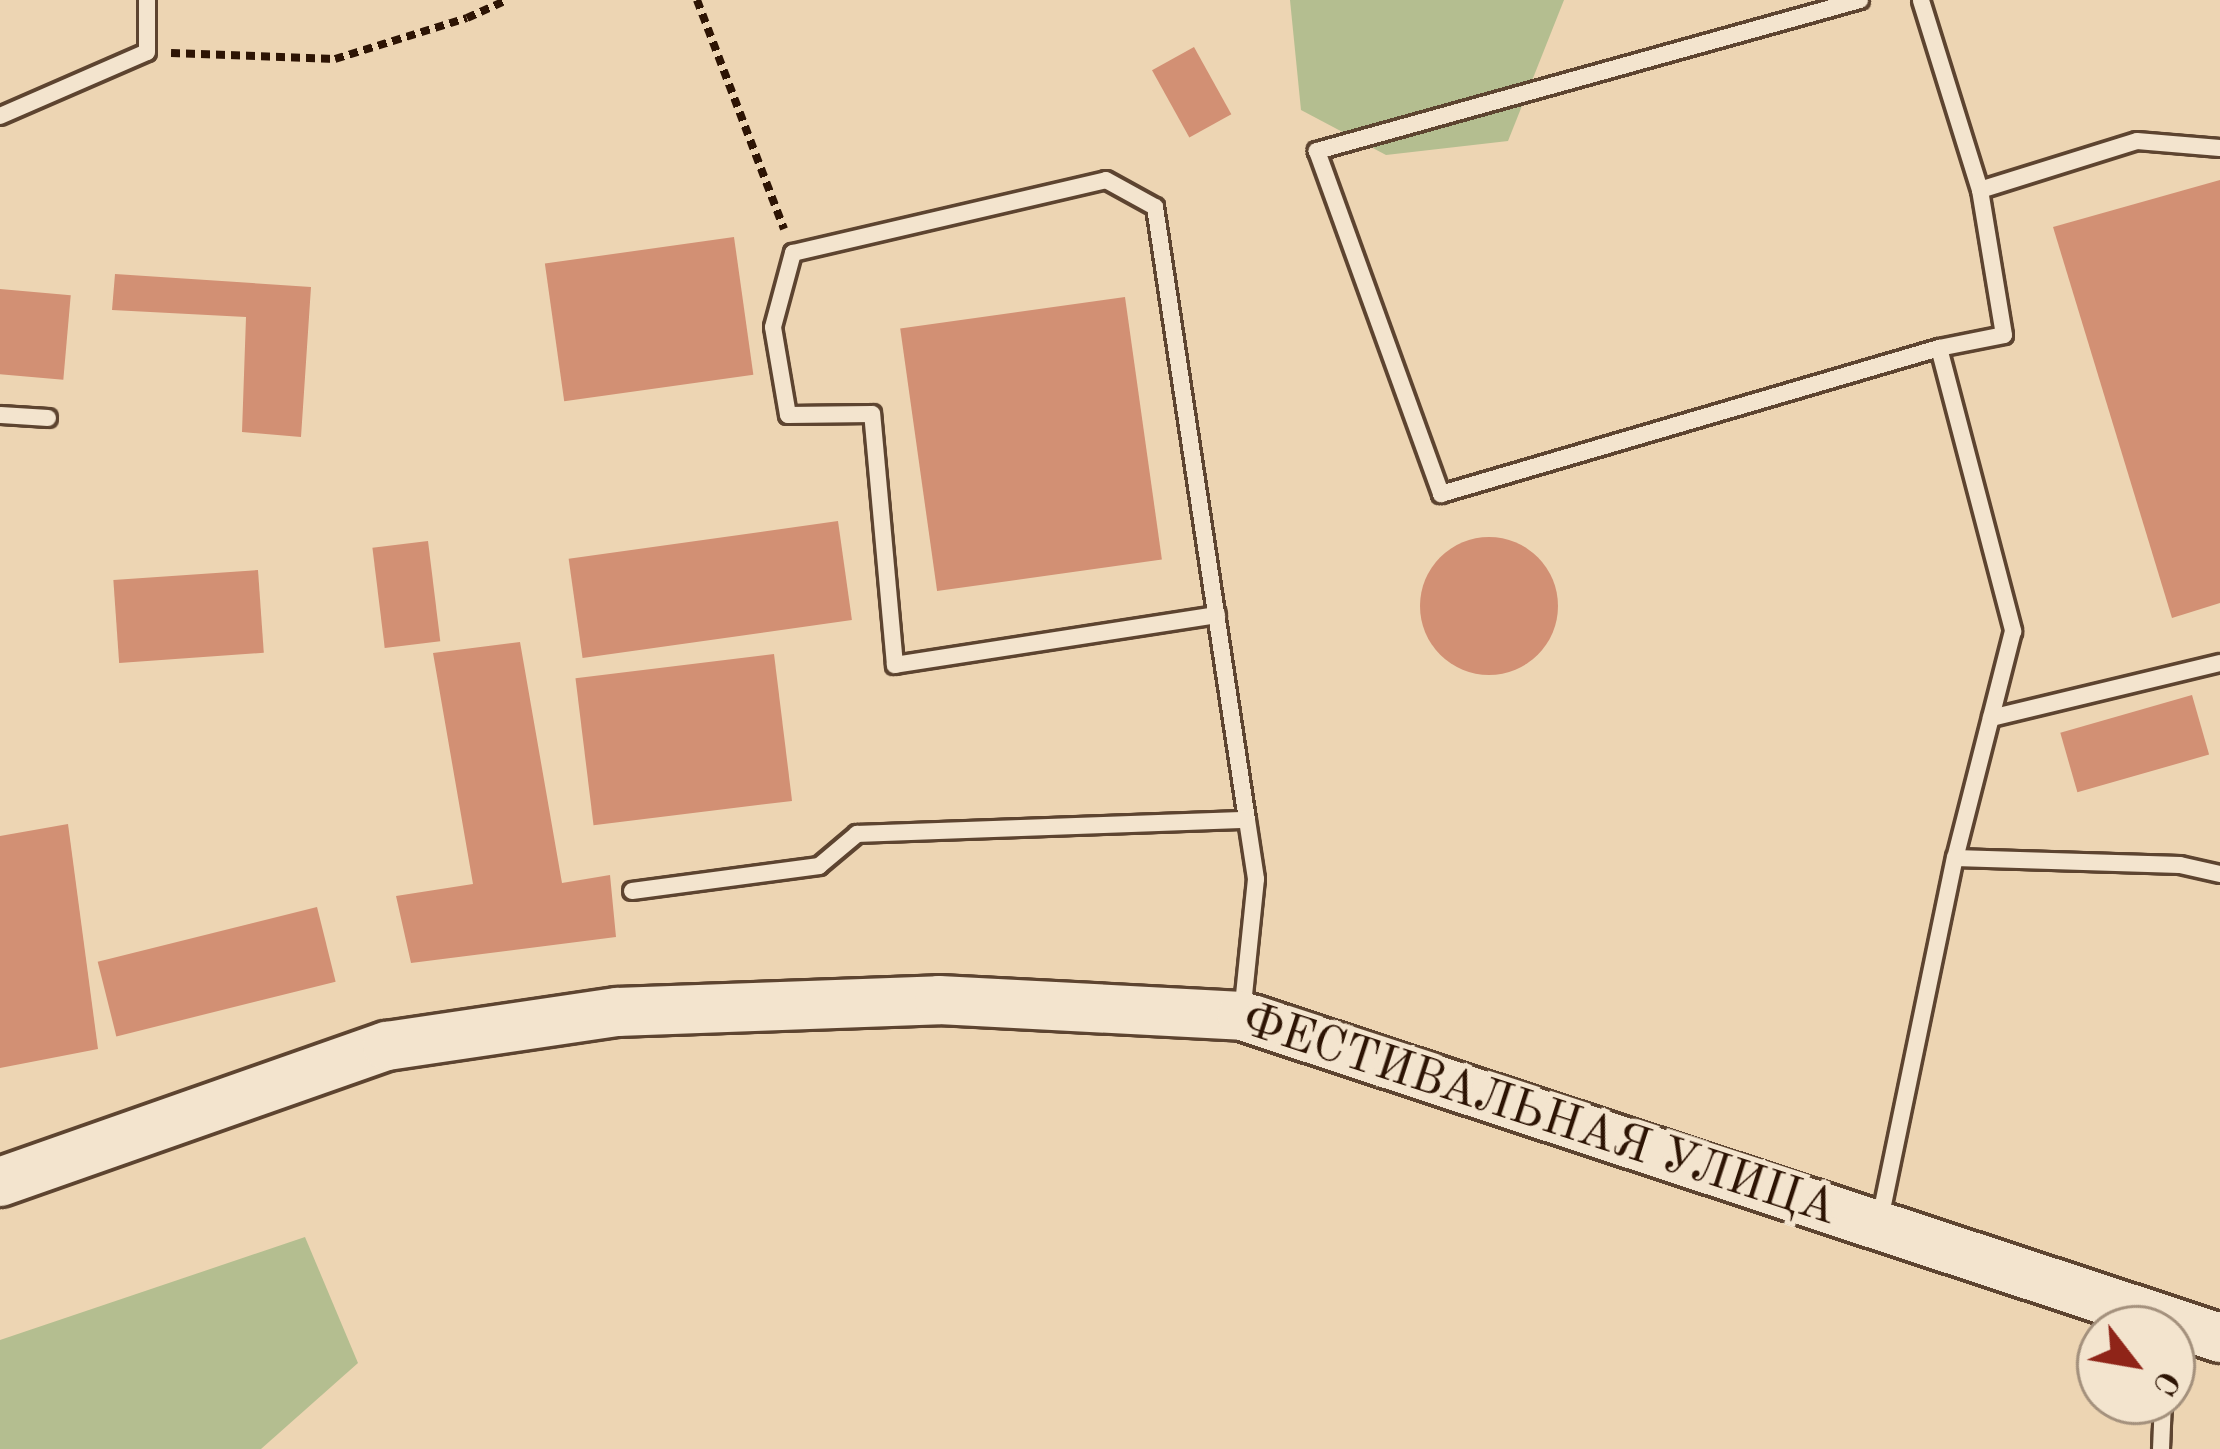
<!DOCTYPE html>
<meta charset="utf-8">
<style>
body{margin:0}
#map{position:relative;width:2220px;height:1449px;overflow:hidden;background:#edd5b3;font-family:"Old Standard TT",serif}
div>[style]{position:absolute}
.green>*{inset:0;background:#b4be90}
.building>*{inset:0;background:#d29074;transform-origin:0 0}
.round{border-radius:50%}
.path>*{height:8px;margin-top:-4px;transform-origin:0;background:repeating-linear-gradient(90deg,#2d1404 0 9px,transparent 0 15px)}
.roads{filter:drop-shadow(3px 0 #5d4430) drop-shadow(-3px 0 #5d4430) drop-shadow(0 3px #5d4430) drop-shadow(0 -3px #5d4430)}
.lane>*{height:16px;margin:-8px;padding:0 8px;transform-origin:8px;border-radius:8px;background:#f3e4ce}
.secondary>*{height:48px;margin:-24px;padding:0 24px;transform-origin:24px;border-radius:24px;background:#f3e4ce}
span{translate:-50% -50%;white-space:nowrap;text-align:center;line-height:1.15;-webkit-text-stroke:10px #f3e4ce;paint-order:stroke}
.street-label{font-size:48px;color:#2d1404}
.north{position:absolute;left:2076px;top:1305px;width:120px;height:120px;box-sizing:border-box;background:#f3e4ce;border:3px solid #a4917d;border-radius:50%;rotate:121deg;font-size:33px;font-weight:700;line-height:48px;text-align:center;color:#2d1404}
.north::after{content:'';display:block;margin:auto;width:42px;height:54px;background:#8f2418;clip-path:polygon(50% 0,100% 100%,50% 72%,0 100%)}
</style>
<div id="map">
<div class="green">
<div style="clip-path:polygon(1290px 0,1564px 0,1508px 141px,1386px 155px,1301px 110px)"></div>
<div style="clip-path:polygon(305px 1237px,358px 1363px,261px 1449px,0 1449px,0 1340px)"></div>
</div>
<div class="building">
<div style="left:1194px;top:47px;width:77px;height:48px;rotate:61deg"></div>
<div style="clip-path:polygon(2220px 180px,2220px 603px,2172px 618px,2053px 227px)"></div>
<div style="left:734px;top:237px;width:139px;height:191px;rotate:82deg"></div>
<div style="clip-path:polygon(115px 274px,311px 287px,301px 437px,242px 432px,246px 317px,112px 310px)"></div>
<div style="left:0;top:289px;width:71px;height:85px;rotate:5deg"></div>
<div style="left:1125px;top:297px;width:265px;height:227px;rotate:82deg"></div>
<div style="left:838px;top:521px;width:100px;height:272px;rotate:82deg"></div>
<div class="round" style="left:1420px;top:537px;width:138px;height:138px"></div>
<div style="left:428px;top:541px;width:101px;height:56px;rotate:83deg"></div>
<div style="left:258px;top:570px;width:83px;height:145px;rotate:86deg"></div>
<div style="clip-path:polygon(520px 642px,562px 883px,610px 875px,616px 937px,411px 963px,396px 896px,473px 884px,433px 653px)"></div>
<div style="left:774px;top:654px;width:148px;height:200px;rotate:83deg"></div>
<div style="left:2192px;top:695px;width:62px;height:137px;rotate:74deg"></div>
<div style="clip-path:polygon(68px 824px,98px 1049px,0 1068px,0 836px)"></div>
<div style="left:317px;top:907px;width:77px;height:226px;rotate:76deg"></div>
</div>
<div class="path">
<div style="left:697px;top:0;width:245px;rotate:69.2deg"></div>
<div style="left:171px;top:53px;width:164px;rotate:2.1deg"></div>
<div style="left:335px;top:59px;width:138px;rotate:-17.3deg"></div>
<div style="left:467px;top:18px;width:44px;rotate:-24.2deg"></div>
</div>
<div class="roads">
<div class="lane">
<div style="left:1860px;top:0;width:564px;rotate:164.46deg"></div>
<div style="left:1317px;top:151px;width:365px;rotate:70.1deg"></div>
<div style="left:1441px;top:494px;width:519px;rotate:-16.34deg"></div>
<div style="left:1939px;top:348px;width:66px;rotate:-11.3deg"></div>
<div style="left:2004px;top:335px;width:147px;rotate:-99.4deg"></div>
<div style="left:1980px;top:190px;width:199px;rotate:-107.3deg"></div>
<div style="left:0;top:116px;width:160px;rotate:-23.5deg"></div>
<div style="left:147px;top:52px;width:52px;rotate:-90deg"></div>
<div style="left:1980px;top:190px;width:164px;rotate:-17.3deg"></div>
<div style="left:2137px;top:141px;width:83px;rotate:4.8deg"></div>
<div style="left:1939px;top:348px;width:293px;rotate:75.3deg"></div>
<div style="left:2013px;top:631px;width:234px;rotate:104.3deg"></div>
<div style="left:0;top:415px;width:48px;rotate:3.6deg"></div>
<div style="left:1217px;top:615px;width:326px;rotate:171.2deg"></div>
<div style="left:895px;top:665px;width:252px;rotate:-95.2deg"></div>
<div style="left:872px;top:414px;width:84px;rotate:179.3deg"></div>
<div style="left:788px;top:415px;width:89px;rotate:-99.7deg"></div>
<div style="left:773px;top:327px;width:77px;rotate:-74.9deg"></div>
<div style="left:793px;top:253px;width:321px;rotate:-13.1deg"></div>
<div style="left:1106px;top:180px;width:56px;rotate:28.9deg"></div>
<div style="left:1155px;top:207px;width:620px;rotate:81.46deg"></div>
<div style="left:1247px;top:820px;width:60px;rotate:81.3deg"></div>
<div style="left:1256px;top:879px;width:137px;rotate:95.9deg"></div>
<div style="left:1991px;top:718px;width:236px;rotate:-13.5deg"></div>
<div style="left:632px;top:891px;width:189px;rotate:-7.6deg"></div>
<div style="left:819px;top:866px;width:50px;rotate:-40.1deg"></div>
<div style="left:857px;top:834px;width:390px;rotate:-2.1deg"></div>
<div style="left:1879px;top:1224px;width:374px;rotate:-78.3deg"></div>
<div style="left:1955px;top:858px;width:225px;rotate:1.8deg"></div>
<div style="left:2180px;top:865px;width:41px;rotate:12.7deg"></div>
<div style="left:2161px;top:1449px;width:48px;rotate:-87.6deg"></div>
</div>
<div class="secondary">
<div style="left:0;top:1182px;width:410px;rotate:-19.4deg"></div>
<div style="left:387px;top:1046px;width:232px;rotate:-8.4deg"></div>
<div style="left:617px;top:1012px;width:322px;rotate:-2.1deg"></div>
<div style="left:939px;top:1000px;width:303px;rotate:3deg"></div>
<div style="left:1242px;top:1016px;width:1030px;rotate:18.22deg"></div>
</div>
</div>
<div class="street-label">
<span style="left:1539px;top:1116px;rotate:18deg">ФЕСТИВАЛЬНАЯ УЛИЦА</span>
</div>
<div class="north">С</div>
</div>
